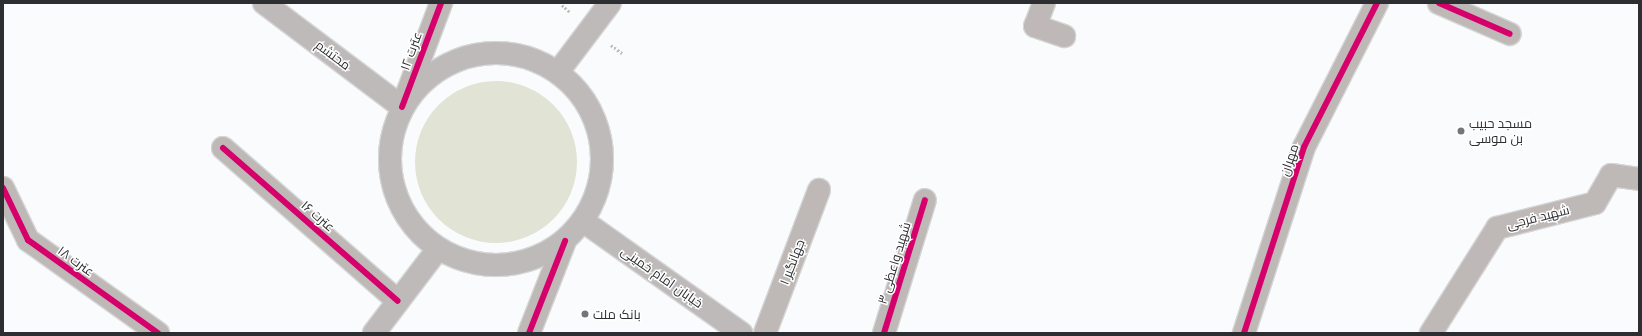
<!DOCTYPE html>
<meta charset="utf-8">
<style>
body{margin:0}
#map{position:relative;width:1642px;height:336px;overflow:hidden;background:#fafbfd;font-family:Lato,Cairo,sans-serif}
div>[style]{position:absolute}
.green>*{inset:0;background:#e1e4d4}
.round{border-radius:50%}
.path>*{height:2.5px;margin-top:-1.25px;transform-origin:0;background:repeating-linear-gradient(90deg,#c0bebd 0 2px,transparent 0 4px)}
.roads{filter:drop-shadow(1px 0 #d6d6d7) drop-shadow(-1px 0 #d6d6d7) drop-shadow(0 1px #d6d6d7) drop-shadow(0 -1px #d6d6d7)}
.minor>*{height:22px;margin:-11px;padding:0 11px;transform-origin:11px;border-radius:11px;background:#beb8b6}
.major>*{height:22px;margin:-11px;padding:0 11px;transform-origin:11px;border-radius:11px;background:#bebab9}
.major>.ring{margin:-11px;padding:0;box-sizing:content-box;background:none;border:22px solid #bebab9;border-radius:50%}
.cycleway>*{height:6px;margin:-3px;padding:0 3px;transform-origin:3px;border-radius:3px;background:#d6006c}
.dots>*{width:11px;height:11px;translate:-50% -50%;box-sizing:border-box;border:2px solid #fff;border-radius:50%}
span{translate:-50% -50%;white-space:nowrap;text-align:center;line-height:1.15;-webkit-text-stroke:3px #fff;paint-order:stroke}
.street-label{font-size:13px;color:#2d2e31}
.poi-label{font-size:13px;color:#2d2e31}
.left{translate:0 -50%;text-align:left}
.frame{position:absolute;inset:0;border:4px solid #2d2e31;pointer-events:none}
</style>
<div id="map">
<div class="green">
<div class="round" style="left:415px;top:81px;width:162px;height:162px"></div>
</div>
<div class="path">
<div style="left:562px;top:5px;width:12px;rotate:42deg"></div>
<div style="left:611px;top:45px;width:14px;rotate:36deg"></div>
</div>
<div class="roads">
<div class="minor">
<div style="left:1044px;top:3px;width:25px;rotate:111deg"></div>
<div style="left:1035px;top:26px;width:31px;rotate:19deg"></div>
<div style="left:1439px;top:3px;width:77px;rotate:23.6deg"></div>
<div style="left:402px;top:107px;width:111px;rotate:-69.4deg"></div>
<div style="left:223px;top:148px;width:232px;rotate:41.2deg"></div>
<div style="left:3px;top:188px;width:58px;rotate:64.3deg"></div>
<div style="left:28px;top:240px;width:160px;rotate:35.6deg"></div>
<div style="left:529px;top:333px;width:99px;rotate:-68.6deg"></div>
<div style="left:765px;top:333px;width:153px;rotate:-69.3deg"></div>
<div style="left:884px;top:333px;width:139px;rotate:-72.9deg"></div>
<div style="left:1244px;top:333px;width:195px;rotate:-72.1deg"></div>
<div style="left:1304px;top:147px;width:161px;rotate:-63.1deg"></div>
<div style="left:1431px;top:333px;width:124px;rotate:-57.8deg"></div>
<div style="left:1497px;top:228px;width:101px;rotate:-14.3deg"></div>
<div style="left:1595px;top:203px;width:32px;rotate:-60deg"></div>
<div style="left:1611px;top:175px;width:28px;rotate:8deg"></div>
</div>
<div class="major">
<div style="left:264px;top:3px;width:173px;rotate:37deg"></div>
<div class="ring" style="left:390px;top:53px;width:190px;height:190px"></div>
<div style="left:558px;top:72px;width:86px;rotate:-53deg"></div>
<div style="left:583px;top:221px;width:194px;rotate:35.3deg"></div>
<div style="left:374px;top:333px;width:106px;rotate:-52.7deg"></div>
</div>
</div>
<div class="cycleway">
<div style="left:1439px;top:3px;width:77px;rotate:23.6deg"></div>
<div style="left:402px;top:107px;width:111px;rotate:-69.4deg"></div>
<div style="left:223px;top:148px;width:232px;rotate:41.2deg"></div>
<div style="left:3px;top:188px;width:58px;rotate:64.3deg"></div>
<div style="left:28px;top:240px;width:160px;rotate:35.6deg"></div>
<div style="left:529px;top:333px;width:99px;rotate:-68.6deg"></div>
<div style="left:884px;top:333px;width:139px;rotate:-72.9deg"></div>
<div style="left:1244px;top:333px;width:195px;rotate:-72.1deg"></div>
<div style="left:1304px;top:147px;width:161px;rotate:-63.1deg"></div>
</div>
<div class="dots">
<div style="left:1461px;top:131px;background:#757678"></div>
<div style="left:585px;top:314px;background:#757678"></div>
</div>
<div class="street-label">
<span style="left:411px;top:51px;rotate:-70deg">عترت ۱۲</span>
<span style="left:333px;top:55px;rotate:37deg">محتشم</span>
<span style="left:1289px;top:160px;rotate:-71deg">مهران</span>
<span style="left:318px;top:216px;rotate:41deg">عترت ۱۶</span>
<span style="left:1538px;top:217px;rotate:-14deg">شهید فرجی</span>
<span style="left:76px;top:261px;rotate:36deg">عترت ۱۸</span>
<span style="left:792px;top:262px;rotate:-69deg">جهانگیر ۱</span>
<span style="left:894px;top:263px;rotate:-73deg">شهید واعظی ۳</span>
<span style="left:662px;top:277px;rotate:35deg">خیابان امام خمینی</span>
</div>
<div class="poi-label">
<span class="left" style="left:1469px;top:131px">مسجد حبیب<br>بن موسی</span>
<span class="left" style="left:593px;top:314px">بانک ملت</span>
</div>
<div class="frame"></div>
</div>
